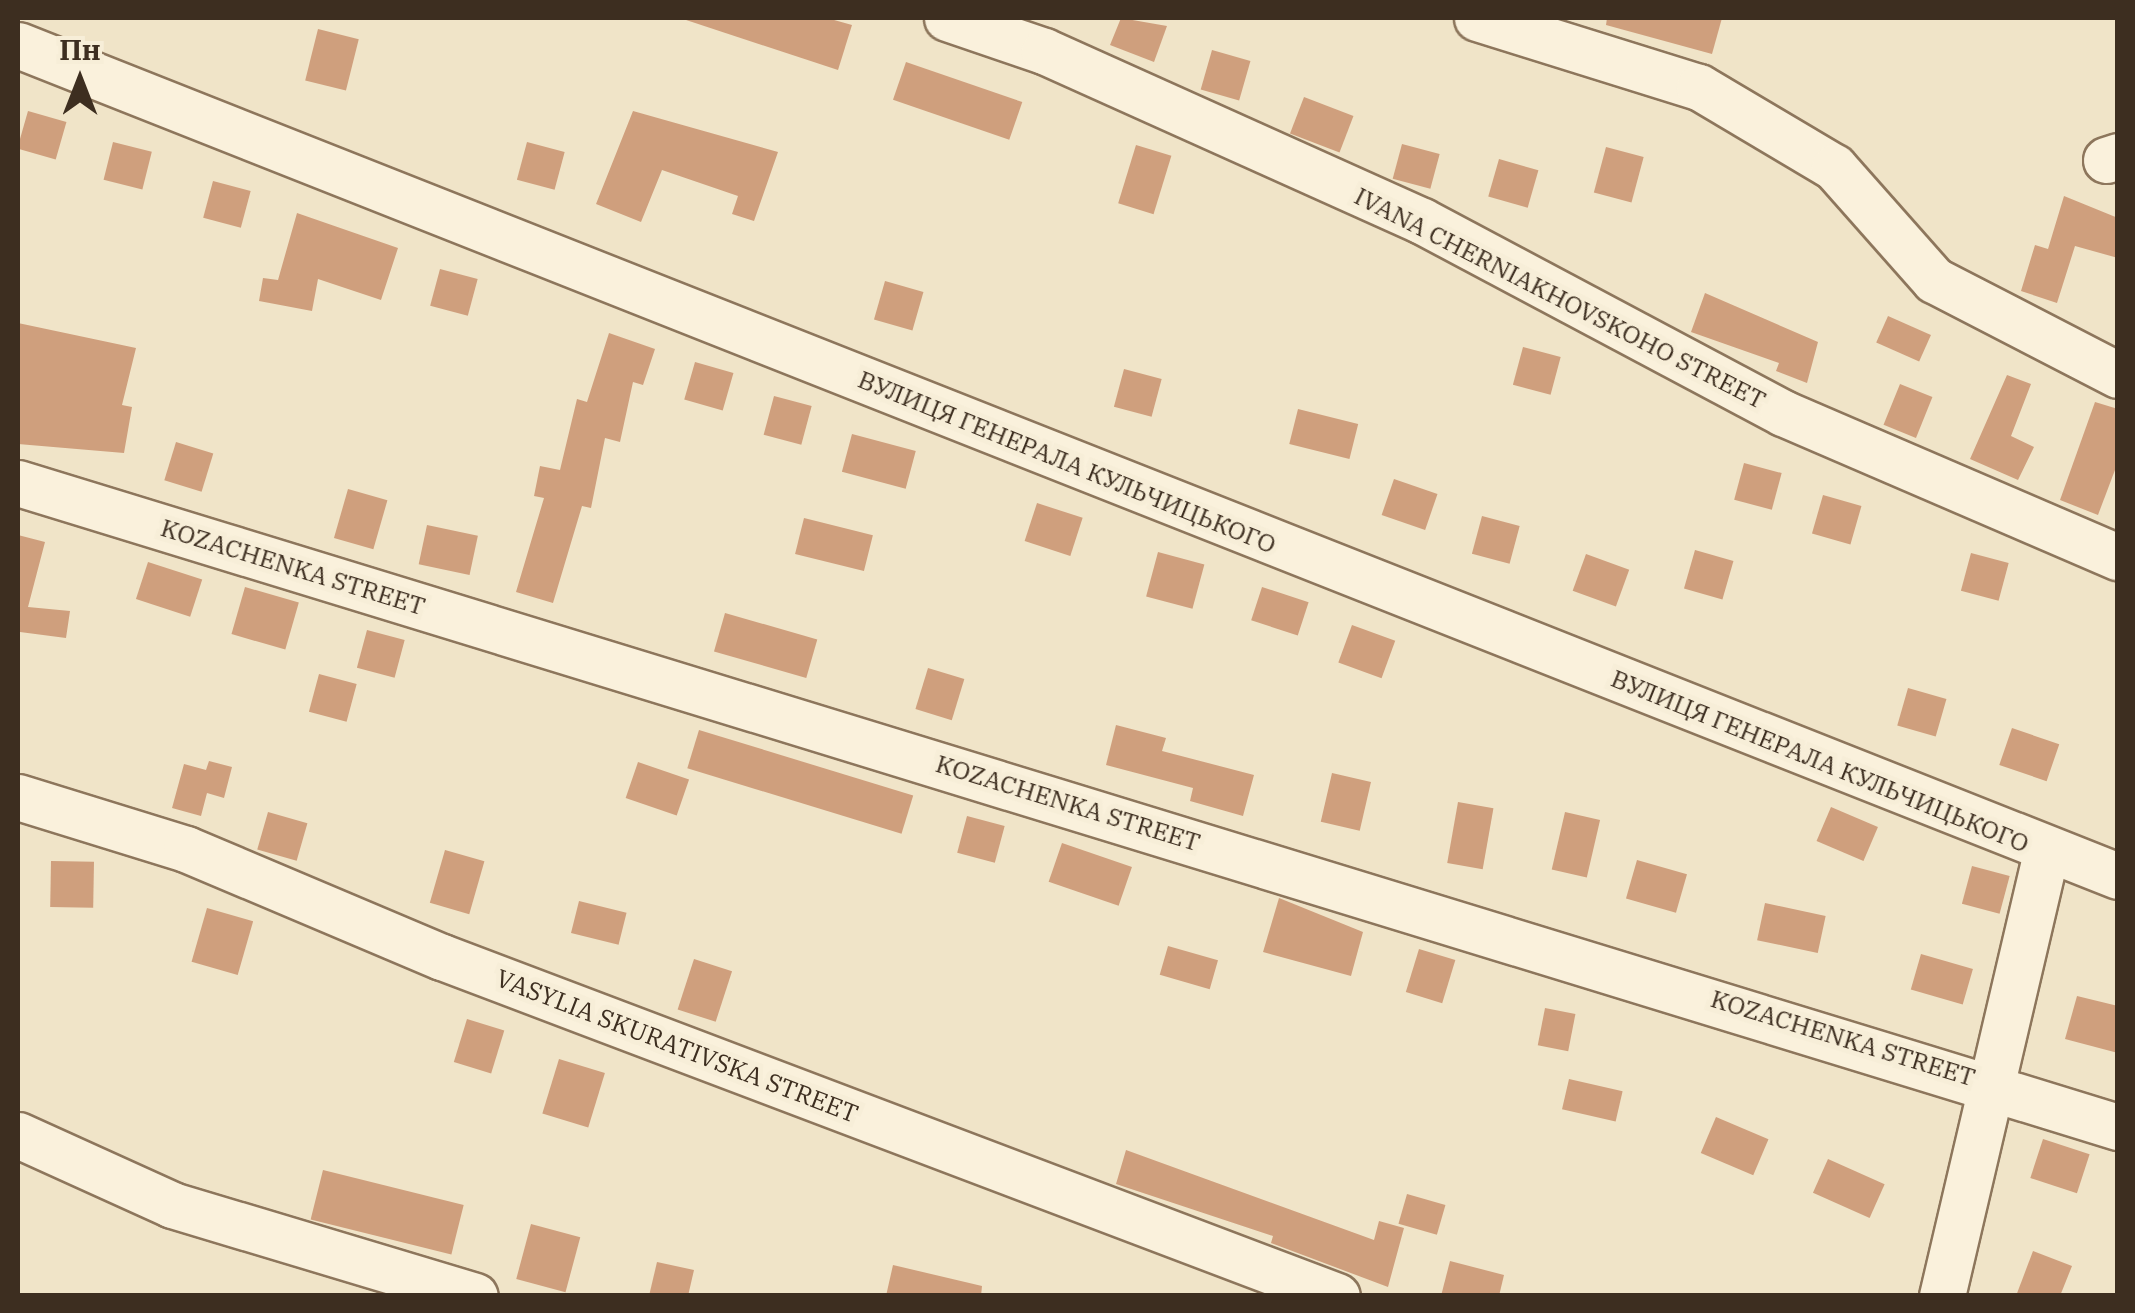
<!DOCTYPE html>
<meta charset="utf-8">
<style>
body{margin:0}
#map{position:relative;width:2135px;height:1313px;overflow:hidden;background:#f0e4c8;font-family:"IBM Plex Serif",serif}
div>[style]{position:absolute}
.building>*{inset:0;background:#cf9f7d;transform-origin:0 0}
.roads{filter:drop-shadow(2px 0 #8d765c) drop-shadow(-2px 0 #8d765c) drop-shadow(0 2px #8d765c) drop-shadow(0 -2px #8d765c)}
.minor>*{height:45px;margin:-22.5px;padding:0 22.5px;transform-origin:22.5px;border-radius:22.5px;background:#faf1dc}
span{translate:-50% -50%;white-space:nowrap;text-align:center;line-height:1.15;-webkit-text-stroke:10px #f7eed8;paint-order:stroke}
.street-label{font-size:25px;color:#3d2e20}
.frame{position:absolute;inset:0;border:20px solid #3d2e20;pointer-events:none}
.north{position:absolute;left:30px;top:30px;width:100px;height:100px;-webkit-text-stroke:8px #f7eed8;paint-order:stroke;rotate:0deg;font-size:28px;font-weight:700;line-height:40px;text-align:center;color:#3d2e20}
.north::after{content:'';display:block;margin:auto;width:35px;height:45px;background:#3d2e20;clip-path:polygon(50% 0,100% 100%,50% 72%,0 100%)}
</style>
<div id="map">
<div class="building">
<div style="clip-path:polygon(680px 18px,827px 18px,852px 25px,838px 70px)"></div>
<div style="clip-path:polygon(1121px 18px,1167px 26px,1154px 62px,1110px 45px)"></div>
<div style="clip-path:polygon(1607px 18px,1722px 18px,1712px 54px,1606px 25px)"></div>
<div style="left:318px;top:29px;width:42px;height:53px;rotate:14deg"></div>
<div style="left:1212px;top:50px;width:40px;height:41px;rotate:16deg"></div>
<div style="left:906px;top:62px;width:123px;height:40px;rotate:19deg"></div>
<div style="left:1304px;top:97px;width:53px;height:39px;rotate:21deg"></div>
<div style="left:28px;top:111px;width:40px;height:39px;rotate:16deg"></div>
<div style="clip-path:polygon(633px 111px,778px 152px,754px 221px,732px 214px,738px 196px,662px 170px,641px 222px,596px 204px)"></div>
<div style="left:113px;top:142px;width:40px;height:39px;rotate:14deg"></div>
<div style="left:527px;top:142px;width:39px;height:39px;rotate:15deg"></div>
<div style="left:1402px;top:144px;width:39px;height:36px;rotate:15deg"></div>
<div style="left:1136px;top:145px;width:37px;height:61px;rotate:17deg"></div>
<div style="left:1606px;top:147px;width:39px;height:47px;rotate:15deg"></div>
<div style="left:1499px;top:159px;width:41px;height:39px;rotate:16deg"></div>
<div style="left:213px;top:181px;width:39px;height:38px;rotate:15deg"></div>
<div style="clip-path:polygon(2064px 196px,2118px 218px,2118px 258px,2075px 246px,2057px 303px,2021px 291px,2035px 245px,2048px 249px)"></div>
<div style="clip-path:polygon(297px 213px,398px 248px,381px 300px,318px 279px,312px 311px,259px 301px,263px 278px,278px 280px)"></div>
<div style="left:440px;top:269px;width:39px;height:38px;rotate:15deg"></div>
<div style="left:885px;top:281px;width:40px;height:40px;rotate:16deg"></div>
<div style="clip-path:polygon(1705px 293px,1818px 342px,1807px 383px,1776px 371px,1779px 363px,1691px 332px)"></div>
<div style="left:1888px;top:316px;width:47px;height:29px;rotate:24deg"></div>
<div style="clip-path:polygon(18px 323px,136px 348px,122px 405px,132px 407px,124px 453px,18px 444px)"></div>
<div style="clip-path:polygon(609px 333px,655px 349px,643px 385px,633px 382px,620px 442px,605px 438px,591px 508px,582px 506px,553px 603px,516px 592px,544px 498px,534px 496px,540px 466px,560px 470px,577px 399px,587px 402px)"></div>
<div style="left:1523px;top:347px;width:39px;height:39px;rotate:15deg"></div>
<div style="left:695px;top:362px;width:40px;height:39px;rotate:16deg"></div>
<div style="left:1124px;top:369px;width:39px;height:39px;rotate:15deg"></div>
<div style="clip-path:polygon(2007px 375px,2031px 384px,2011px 436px,2034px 447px,2018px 480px,1970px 459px)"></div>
<div style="left:1900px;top:384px;width:35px;height:44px;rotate:22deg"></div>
<div style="left:774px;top:396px;width:39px;height:40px;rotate:15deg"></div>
<div style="clip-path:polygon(2095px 402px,2118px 409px,2118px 462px,2098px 515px,2060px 500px)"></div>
<div style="left:1298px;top:409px;width:62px;height:36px;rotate:14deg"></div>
<div style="left:852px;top:434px;width:66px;height:39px;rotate:15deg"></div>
<div style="left:176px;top:442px;width:39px;height:40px;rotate:17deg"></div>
<div style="left:1744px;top:463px;width:39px;height:38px;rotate:15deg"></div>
<div style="left:1394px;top:479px;width:46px;height:38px;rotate:19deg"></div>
<div style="left:348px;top:489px;width:41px;height:51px;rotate:16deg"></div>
<div style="left:1823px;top:495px;width:40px;height:40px;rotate:16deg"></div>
<div style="left:1037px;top:503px;width:48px;height:40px;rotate:18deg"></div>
<div style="left:1482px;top:516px;width:39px;height:39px;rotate:15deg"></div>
<div style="left:804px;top:518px;width:71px;height:37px;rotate:14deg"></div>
<div style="left:427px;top:525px;width:52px;height:40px;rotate:12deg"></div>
<div style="clip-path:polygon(18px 535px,45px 542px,28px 607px,70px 611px,66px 638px,20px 632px)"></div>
<div style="left:1695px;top:550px;width:40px;height:40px;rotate:16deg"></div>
<div style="left:1158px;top:552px;width:48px;height:46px;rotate:15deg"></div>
<div style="left:1971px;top:553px;width:39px;height:39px;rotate:15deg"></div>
<div style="left:1586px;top:554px;width:46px;height:39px;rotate:20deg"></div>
<div style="left:148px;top:562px;width:57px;height:39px;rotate:18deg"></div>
<div style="left:245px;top:587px;width:56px;height:49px;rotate:16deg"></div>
<div style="left:1262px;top:587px;width:49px;height:35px;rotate:18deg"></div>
<div style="left:725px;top:613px;width:96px;height:40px;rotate:16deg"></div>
<div style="left:1352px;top:625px;width:46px;height:40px;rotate:20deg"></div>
<div style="left:367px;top:630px;width:39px;height:39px;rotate:15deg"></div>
<div style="left:928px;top:668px;width:38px;height:43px;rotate:17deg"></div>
<div style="left:319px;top:674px;width:39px;height:39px;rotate:15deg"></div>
<div style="left:1908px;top:688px;width:40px;height:39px;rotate:16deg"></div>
<div style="clip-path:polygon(1116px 725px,1166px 738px,1162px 751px,1254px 775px,1243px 816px,1190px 801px,1193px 788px,1106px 765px)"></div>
<div style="left:2012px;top:728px;width:50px;height:39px;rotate:19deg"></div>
<div style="left:699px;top:730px;width:224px;height:40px;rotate:17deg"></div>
<div style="clip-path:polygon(209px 761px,232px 767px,224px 798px,207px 793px,201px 816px,172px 808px,184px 764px,206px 770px)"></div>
<div style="left:638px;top:762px;width:54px;height:38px;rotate:19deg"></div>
<div style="left:1332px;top:773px;width:40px;height:50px;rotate:13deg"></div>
<div style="left:1458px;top:802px;width:36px;height:62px;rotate:10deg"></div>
<div style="left:1831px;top:807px;width:51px;height:37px;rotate:23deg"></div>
<div style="left:268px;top:812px;width:41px;height:39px;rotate:16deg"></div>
<div style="left:1565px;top:812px;width:36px;height:59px;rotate:13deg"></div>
<div style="left:967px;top:816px;width:39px;height:38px;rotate:15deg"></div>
<div style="left:1062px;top:843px;width:74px;height:41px;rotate:19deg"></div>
<div style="left:445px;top:850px;width:41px;height:55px;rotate:16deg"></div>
<div style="left:1637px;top:860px;width:52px;height:40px;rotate:16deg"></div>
<div style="left:51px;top:861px;width:43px;height:46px;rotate:1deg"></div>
<div style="left:1972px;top:866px;width:39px;height:39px;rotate:15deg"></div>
<div style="clip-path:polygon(1279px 898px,1363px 932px,1351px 976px,1263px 952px)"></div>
<div style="left:579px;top:901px;width:49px;height:33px;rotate:14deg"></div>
<div style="left:1765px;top:903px;width:62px;height:38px;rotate:12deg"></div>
<div style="left:207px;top:908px;width:48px;height:56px;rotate:16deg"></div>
<div style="left:1168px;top:946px;width:52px;height:30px;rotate:16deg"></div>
<div style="left:1419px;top:949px;width:38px;height:45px;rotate:17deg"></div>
<div style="left:1921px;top:954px;width:54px;height:37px;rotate:16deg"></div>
<div style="left:694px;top:959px;width:40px;height:53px;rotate:18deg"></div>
<div style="clip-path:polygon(2077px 996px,2118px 1006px,2118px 1053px,2065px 1039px)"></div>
<div style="left:1545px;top:1008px;width:31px;height:38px;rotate:11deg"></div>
<div style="left:467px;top:1019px;width:39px;height:45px;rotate:17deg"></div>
<div style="left:559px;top:1059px;width:48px;height:57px;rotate:17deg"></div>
<div style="left:1569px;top:1079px;width:55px;height:31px;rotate:13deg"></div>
<div style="left:1716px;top:1117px;width:57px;height:39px;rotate:23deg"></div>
<div style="left:2043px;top:1139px;width:49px;height:41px;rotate:18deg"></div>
<div style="clip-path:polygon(1126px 1150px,1374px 1240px,1379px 1221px,1404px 1228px,1388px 1287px,1271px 1243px,1273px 1236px,1116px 1184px)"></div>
<div style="left:1828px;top:1159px;width:62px;height:37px;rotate:24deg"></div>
<div style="left:323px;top:1170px;width:145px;height:51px;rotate:14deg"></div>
<div style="left:1407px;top:1194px;width:40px;height:31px;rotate:16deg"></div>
<div style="left:531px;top:1224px;width:51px;height:57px;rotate:15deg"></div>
<div style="clip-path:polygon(2033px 1251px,2072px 1266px,2060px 1296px,2016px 1296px)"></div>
<div style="clip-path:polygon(1450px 1261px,1504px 1275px,1499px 1296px,1441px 1296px)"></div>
<div style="clip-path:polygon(657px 1262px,694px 1270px,688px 1296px,649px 1296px)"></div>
<div style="clip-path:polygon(893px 1265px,982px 1286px,981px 1296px,886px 1296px)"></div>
</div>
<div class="roads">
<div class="minor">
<div style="left:947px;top:18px;width:102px;rotate:18.8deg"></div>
<div style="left:1044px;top:51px;width:414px;rotate:24.2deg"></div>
<div style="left:1422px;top:221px;width:409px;rotate:28deg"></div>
<div style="left:1783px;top:413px;width:365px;rotate:23.3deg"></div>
<div style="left:1477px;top:18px;width:232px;rotate:17.3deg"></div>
<div style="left:1699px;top:87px;width:157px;rotate:30.7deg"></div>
<div style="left:1834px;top:167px;width:151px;rotate:48.5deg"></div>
<div style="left:1934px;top:280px;width:207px;rotate:27.3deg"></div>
<div style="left:18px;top:45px;width:2258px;rotate:21.59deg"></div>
<div style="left:2106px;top:160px;width:13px;rotate:-18deg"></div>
<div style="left:18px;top:483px;width:2197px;rotate:17.05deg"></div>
<div style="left:18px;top:797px;width:176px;rotate:17.2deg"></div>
<div style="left:186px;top:849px;width:278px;rotate:22.9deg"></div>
<div style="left:442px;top:957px;width:957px;rotate:20.75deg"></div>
<div style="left:18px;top:1135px;width:169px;rotate:24.4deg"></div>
<div style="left:172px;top:1205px;width:316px;rotate:16.7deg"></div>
<div style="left:1942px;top:1296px;width:457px;rotate:-76.8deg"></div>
</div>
</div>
<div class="street-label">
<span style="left:1560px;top:298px;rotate:27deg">IVANA CHERNIAKHOVSKOHO STREET</span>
<span style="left:1067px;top:462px;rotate:22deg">ВУЛИЦЯ ГЕНЕРАЛА КУЛЬЧИЦЬКОГО</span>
<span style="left:293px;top:567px;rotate:17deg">KOZACHENKA STREET</span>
<span style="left:1820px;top:761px;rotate:22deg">ВУЛИЦЯ ГЕНЕРАЛА КУЛЬЧИЦЬКОГО</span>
<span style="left:1068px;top:803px;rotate:17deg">KOZACHENKA STREET</span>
<span style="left:1843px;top:1038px;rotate:17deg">KOZACHENKA STREET</span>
<span style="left:677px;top:1046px;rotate:21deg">VASYLIA SKURATIVSKA STREET</span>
</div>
<div class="frame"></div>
<div class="north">Пн</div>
</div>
